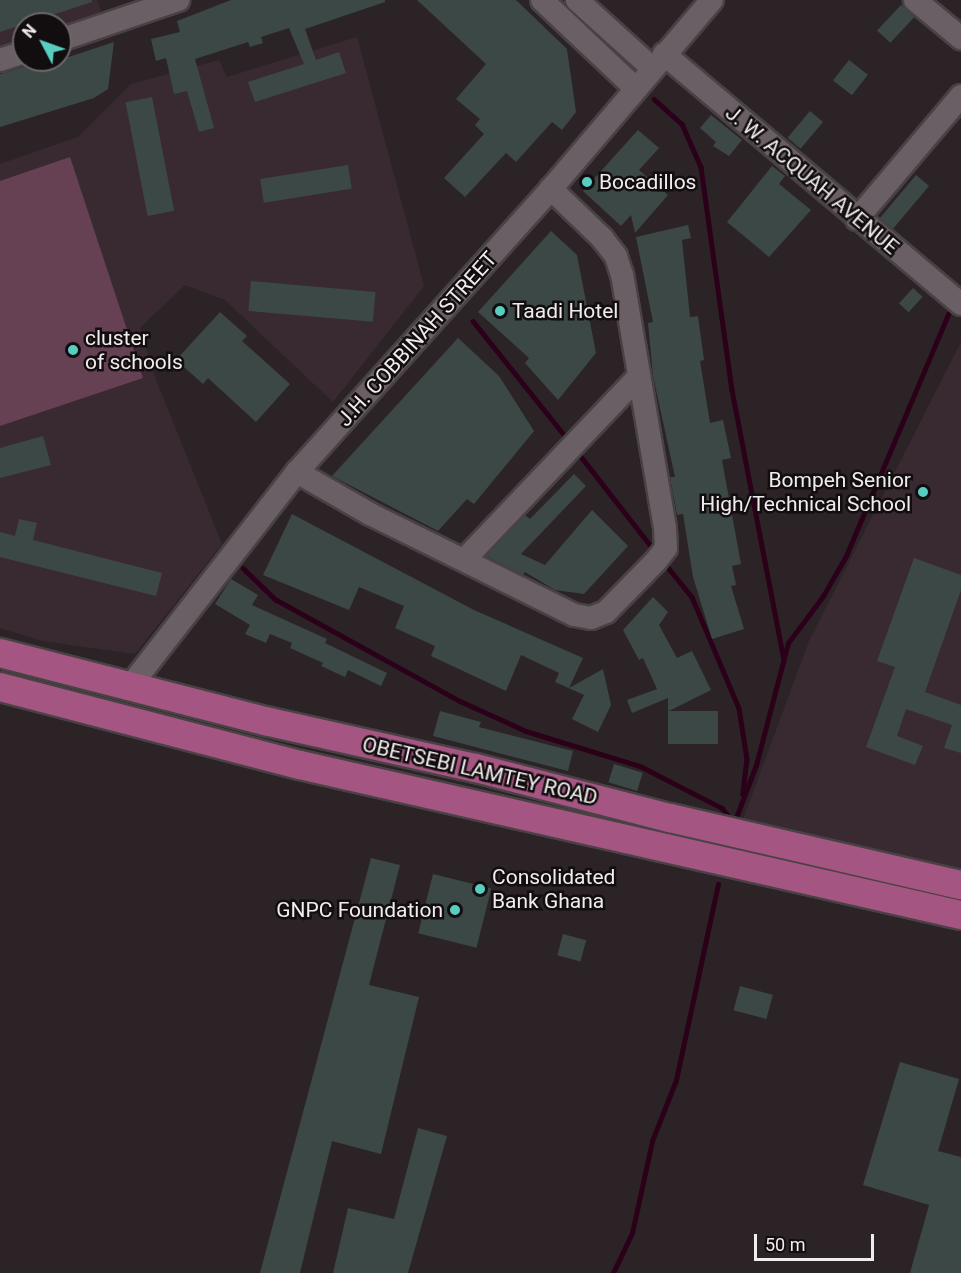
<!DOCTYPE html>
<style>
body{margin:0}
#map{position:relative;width:961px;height:1273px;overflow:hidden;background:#2c2327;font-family:Roboto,sans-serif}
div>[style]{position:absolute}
.built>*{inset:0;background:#392a31}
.green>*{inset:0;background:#654153}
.stream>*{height:4.5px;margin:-2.25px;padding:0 2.25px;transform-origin:2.25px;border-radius:2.25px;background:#2b0019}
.building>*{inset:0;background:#3b4846;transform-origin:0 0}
.roads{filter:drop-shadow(2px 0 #494245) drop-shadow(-2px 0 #494245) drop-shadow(0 2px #494245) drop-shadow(0 -2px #494245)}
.minor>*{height:22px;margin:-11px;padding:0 11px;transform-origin:11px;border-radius:11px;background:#6a5f64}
.major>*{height:28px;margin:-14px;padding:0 14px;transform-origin:14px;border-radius:14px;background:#a55581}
.dots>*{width:16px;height:16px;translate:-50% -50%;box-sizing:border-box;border:3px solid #120e0f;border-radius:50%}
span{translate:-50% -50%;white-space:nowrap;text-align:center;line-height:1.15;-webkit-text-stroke:5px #120e0f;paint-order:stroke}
.street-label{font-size:21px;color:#f1ebed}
.poi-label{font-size:21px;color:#f1ebed}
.left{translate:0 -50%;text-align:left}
.right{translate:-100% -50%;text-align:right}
.north{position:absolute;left:12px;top:12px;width:60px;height:60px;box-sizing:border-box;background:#120e0f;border:2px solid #6b6668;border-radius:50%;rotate:311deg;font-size:16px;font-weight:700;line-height:24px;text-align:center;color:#f1ebed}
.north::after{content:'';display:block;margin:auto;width:21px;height:27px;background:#58cec1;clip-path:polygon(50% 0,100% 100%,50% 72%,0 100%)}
.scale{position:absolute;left:754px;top:1234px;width:120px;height:27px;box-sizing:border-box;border:3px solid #f1ebed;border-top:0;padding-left:8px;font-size:18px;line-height:21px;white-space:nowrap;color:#f1ebed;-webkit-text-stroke:4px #120e0f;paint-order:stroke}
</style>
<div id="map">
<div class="built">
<div style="clip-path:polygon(0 0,97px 0,104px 19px,60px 34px,60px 24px,24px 24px,24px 47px,0 55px)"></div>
<div style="clip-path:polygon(357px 37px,424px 286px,333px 402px,225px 300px,185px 285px,140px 328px,153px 372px,222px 544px,135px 654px,42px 641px,0 628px,0 164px,78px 137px,131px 84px,219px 60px,227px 77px)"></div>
<div style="clip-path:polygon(961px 342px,961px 876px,742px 822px,809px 641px)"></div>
</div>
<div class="green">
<div style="clip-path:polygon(70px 157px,143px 378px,0 426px,0 181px)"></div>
</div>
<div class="stream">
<div style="left:654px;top:99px;width:38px;rotate:42deg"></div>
<div style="left:682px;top:124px;width:47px;rotate:66.2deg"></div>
<div style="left:701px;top:167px;width:225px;rotate:82.1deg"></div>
<div style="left:732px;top:390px;width:275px;rotate:79.1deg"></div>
<div style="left:473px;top:321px;width:154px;rotate:51.3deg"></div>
<div style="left:579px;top:454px;width:122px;rotate:52deg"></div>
<div style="left:666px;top:565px;width:41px;rotate:50.9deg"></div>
<div style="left:692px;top:597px;width:121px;rotate:67.1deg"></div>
<div style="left:739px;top:708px;width:52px;rotate:81.1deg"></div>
<div style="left:747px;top:759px;width:35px;rotate:97deg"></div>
<div style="left:243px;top:568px;width:45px;rotate:44.1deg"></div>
<div style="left:275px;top:599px;width:211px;rotate:28.9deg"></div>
<div style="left:460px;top:701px;width:72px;rotate:24.4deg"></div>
<div style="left:526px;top:731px;width:119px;rotate:17.1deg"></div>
<div style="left:640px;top:766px;width:92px;rotate:27.1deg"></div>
<div style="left:722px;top:808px;width:17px;rotate:50deg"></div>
<div style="left:734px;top:823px;width:62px;rotate:-69.2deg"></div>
<div style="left:756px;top:765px;width:126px;rotate:-75.3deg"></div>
<div style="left:788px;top:643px;width:59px;rotate:-53.3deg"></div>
<div style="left:823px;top:596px;width:46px;rotate:-60.1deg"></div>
<div style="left:846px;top:556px;width:263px;rotate:-67.1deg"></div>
<div style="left:613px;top:1273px;width:44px;rotate:-64.6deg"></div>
<div style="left:632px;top:1233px;width:94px;rotate:-77.7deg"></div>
<div style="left:652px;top:1141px;width:66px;rotate:-68.5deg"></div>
<div style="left:676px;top:1080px;width:200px;rotate:-77.9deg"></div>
</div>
<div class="building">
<div style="clip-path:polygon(0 0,92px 0,92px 2px,0 32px)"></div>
<div style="clip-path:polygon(231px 0,385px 0,385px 2px,305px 29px,316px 60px,339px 52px,346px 73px,255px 102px,248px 82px,304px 64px,289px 28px,261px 37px,263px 43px,250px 47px,248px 42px,195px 59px,214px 128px,199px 132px,187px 91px,174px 94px,166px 58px,156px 61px,151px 39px,180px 32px,177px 21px)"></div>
<div style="clip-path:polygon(417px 0,516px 0,567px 49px,576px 112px,562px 130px,552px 122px,516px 162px,506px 153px,465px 197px,444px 178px,484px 134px,475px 125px,480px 119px,456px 99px,486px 64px)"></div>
<div style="left:901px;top:5px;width:18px;height:35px;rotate:43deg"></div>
<div style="clip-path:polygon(114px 42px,108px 89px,94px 98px,0 127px,0 74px,37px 63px,38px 67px)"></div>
<div style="left:849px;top:60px;width:24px;height:26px;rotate:38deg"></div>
<div style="left:152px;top:97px;width:116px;height:27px;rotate:79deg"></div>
<div style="left:810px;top:111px;width:17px;height:35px;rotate:40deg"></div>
<div style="clip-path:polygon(711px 115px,742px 140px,729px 156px,713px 146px,716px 142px,700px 128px)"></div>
<div style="clip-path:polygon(638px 130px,659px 148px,639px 170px,668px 195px,635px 233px,631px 215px,621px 226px,583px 191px)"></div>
<div style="left:348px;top:165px;width:24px;height:89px;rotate:81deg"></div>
<div style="clip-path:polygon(772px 166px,785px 176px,779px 184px,811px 210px,769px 257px,727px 222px)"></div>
<div style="left:916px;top:175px;width:17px;height:56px;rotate:40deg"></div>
<div style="clip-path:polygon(688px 225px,691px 238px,682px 240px,690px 317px,698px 316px,704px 360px,700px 361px,710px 423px,723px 420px,731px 458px,722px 460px,741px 564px,732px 566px,736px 585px,731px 586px,744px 629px,712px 639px,693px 577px,683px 514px,677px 515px,670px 477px,675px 477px,653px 376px,648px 323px,653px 322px,636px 237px)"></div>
<div style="clip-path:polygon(551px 231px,577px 255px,596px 353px,558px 400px,525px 363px,529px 358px,478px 312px)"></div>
<div style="left:251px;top:281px;width:125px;height:30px;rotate:5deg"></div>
<div style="left:913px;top:288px;width:13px;height:21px;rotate:42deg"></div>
<div style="clip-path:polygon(220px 312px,247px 336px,242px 341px,290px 384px,256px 422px,208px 378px,203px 384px,176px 360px)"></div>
<div style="clip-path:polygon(458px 338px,499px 376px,534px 431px,474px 504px,467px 499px,438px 531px,332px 476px)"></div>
<div style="clip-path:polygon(43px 436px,51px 465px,0 478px,0 448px)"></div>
<div style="clip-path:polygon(574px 474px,586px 486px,521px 554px,545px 565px,592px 510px,628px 546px,584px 594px,555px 590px,525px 572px,523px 575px,486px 556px,525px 515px,530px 519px)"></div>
<div style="clip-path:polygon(292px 514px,474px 610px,583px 658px,569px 688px,603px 669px,611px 705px,598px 732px,572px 719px,584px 695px,555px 682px,559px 673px,521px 655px,506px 691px,431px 656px,435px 646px,395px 628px,404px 606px,359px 587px,349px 610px,263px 575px)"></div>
<div style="clip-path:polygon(19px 519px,37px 523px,33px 540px,162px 573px,156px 596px,0 557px,0 532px,15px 536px)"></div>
<div style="clip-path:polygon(914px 558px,961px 575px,961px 590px,925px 692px,961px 705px,961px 753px,944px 748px,952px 725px,906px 709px,897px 736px,923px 746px,915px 765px,866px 747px,895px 667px,877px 661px)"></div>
<div style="clip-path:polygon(231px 579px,258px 595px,252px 605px,327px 639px,325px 643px,387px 673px,381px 686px,348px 670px,345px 677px,321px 666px,323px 663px,290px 648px,292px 643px,270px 634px,266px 643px,245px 634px,250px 625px,215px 604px)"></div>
<div style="clip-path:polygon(653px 597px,668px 612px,659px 625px,677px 658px,692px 651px,711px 690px,669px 711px,718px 711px,718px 744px,668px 744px,668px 698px,632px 713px,627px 700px,657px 689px,643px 658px,639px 660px,623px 630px)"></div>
<div style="clip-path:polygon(440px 711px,481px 722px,479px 727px,573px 751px,568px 771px,433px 736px)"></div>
<div style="left:614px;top:764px;width:30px;height:19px;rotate:17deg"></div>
<div style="clip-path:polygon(371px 858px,400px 865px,369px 985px,419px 997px,381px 1154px,332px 1141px,300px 1273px,260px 1273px)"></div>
<div style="left:433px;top:874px;width:60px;height:61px;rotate:14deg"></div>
<div style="left:563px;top:934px;width:24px;height:22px;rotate:15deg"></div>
<div style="left:740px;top:986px;width:34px;height:25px;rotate:15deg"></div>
<div style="clip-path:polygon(900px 1062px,959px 1079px,938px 1151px,961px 1157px,961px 1273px,910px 1273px,929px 1205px,863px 1185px)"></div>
<div style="clip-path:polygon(418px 1128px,447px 1136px,408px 1273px,333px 1273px,348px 1208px,394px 1219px)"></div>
</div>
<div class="roads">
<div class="minor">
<div style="left:542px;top:0;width:127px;rotate:43.4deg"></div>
<div style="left:577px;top:0;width:101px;rotate:42.2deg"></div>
<div style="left:915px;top:0;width:60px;rotate:39.6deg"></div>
<div style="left:60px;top:40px;width:125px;rotate:-18.7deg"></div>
<div style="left:664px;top:54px;width:388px;rotate:40.1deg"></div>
<div style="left:0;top:60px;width:25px;rotate:-18deg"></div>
<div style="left:857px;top:219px;width:161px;rotate:-49.8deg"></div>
<div style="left:297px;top:472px;width:84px;rotate:29.9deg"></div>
<div style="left:370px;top:514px;width:228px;rotate:26.3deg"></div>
<div style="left:574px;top:615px;width:17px;rotate:10deg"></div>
<div style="left:591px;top:618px;width:16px;rotate:-22deg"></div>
<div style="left:606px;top:612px;width:71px;rotate:-45.6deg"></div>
<div style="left:656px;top:561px;width:16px;rotate:-52deg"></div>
<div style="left:666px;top:548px;width:20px;rotate:-93deg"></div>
<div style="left:665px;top:528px;width:257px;rotate:-99.6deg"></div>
<div style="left:622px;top:275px;width:20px;rotate:-108deg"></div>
<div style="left:616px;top:256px;width:23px;rotate:-128deg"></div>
<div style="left:602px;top:238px;width:71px;rotate:-136.1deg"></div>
<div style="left:464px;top:560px;width:253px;rotate:-46.4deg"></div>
<div style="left:131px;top:685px;width:270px;rotate:-52.1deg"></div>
<div style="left:297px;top:472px;width:380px;rotate:-48.1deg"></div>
<div style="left:551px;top:189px;width:248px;rotate:-49.6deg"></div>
</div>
<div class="major">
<div style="left:0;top:653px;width:274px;rotate:14.4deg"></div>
<div style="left:265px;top:721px;width:216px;rotate:12.6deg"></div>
<div style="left:476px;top:768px;width:200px;rotate:14.5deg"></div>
<div style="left:670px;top:818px;width:299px;rotate:13deg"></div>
<div style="left:0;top:687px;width:310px;rotate:14.6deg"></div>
<div style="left:300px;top:765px;width:678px;rotate:12.79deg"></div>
</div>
</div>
<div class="dots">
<div style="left:587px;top:182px;background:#58cec1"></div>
<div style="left:500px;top:311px;background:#58cec1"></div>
<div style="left:73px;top:350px;background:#58cec1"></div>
<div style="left:923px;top:492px;background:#58cec1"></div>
<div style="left:480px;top:889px;background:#58cec1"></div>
<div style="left:455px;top:910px;background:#58cec1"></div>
</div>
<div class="street-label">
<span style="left:812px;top:180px;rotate:40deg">J. W. ACQUAH AVENUE</span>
<span style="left:417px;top:339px;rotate:-48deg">J.H. COBBINAH STREET</span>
<span style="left:480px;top:771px;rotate:13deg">OBETSEBI LAMTEY ROAD</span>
</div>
<div class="poi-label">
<span class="left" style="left:599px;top:182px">Bocadillos</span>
<span class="left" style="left:512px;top:311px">Taadi Hotel</span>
<span class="left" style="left:85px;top:350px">cluster<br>of schools</span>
<span class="right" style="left:911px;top:492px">Bompeh Senior<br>High/Technical School</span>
<span class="left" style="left:492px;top:889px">Consolidated<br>Bank Ghana</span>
<span class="right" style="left:443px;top:910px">GNPC Foundation</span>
</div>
<div class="north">N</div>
<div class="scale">50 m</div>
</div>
